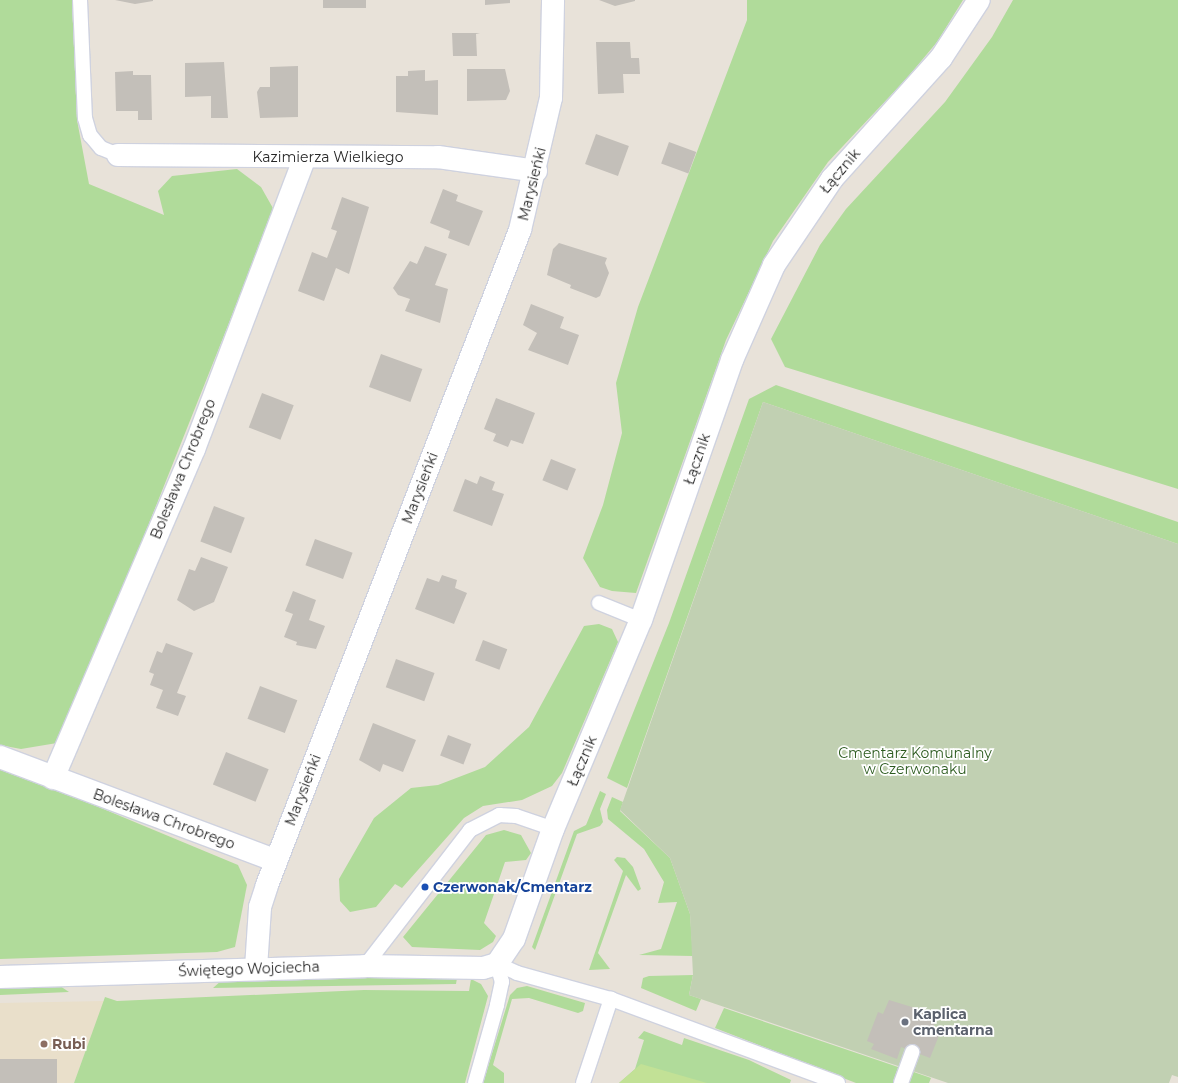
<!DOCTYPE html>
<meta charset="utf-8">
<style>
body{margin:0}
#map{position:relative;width:1178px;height:1083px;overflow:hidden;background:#e8e2d9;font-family:Montserrat,sans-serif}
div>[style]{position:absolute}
.education>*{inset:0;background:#e9dfca}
.green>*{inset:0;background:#b0db9a}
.cemetery>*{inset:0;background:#c1d0b2}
.pitch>*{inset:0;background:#c2e196}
.building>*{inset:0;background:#c3bfb9;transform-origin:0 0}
.roads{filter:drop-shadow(1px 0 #cfd2df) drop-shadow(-1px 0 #cfd2df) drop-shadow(0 1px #cfd2df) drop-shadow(0 -1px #cfd2df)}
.service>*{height:14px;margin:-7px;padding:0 7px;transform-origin:7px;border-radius:7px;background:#fff}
.minor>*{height:22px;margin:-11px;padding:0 11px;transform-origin:11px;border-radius:11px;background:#fff}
.tertiary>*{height:22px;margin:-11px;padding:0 11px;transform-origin:11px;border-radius:11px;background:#fff}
.dots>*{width:11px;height:11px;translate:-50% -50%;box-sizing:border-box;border:2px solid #fff;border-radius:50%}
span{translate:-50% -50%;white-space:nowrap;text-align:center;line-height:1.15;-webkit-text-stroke:3.5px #fff;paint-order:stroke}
.street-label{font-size:14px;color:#272727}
.park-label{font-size:14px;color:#2c5b1f}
.transit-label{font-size:14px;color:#164399;font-weight:700}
.left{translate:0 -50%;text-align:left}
.worship-label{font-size:14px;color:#5b616d;font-weight:700}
.education-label{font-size:14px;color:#785e54;font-weight:700}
</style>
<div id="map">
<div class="education">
<div style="clip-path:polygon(104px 1001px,74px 1083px,0 1083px,0 1003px)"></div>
</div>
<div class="green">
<div style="clip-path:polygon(0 0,72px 0,77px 120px,89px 184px,164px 215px,158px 191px,172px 176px,237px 169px,261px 187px,274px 210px,71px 719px,57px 743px,21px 749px,0 745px)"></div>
<div style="clip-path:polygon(747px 0,963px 0,937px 42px,907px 78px,828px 162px,773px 241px,726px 340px,636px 593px,612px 591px,600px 587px,583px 558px,603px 505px,622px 433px,616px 383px,638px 307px,747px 20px)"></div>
<div style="clip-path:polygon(1013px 0,1178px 0,1178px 489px,785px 367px,771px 339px,820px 245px,846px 209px,945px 102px,992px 37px)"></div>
<div style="clip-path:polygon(776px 385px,1178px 522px,1178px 544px,763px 402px,627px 788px,607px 778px,669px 623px,749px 399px)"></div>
<div style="clip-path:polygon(599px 624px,612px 629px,618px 642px,562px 773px,552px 786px,522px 800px,483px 806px,464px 818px,402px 888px,395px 884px,376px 907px,350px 912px,340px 901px,339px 879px,374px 818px,411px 788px,438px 785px,485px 767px,529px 727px,584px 626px)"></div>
<div style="clip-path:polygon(0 766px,238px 865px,247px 885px,235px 947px,217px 952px,0 959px)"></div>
<div style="clip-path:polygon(600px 791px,606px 794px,600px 809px,603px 822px,600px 826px,577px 834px,535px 950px,532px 947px,574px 831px,586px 825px)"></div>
<div style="clip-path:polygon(612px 797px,623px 802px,620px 811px,670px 858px,690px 914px,693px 956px,639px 955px,661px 949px,677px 902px,658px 903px,664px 882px,644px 849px,608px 819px,607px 810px)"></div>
<div style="clip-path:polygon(504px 830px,521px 835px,531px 853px,526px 860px,505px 862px,484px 923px,496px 936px,493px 942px,480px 950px,412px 947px,403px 937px,486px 835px)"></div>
<div style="clip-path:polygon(617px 857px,625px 858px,633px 867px,641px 889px,638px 891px,626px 875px,598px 953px,610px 969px,589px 970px,623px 871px,614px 860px)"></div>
<div style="clip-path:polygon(693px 975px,689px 995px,701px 999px,696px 1011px,641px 988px,643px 978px,649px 976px)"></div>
<div style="clip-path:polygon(391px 977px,457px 978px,456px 984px,213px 988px,222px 980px)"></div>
<div style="clip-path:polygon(471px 979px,481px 984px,488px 996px,465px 1083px,74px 1083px,105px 997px,117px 1001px,364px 990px,469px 991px)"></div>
<div style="clip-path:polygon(60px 986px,69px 992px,0 995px,0 988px)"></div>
<div style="clip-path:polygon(527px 986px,585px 1003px,583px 1011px,578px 1013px,529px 998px,512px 999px,493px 1065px,504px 1073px,504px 1083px,483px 1083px,510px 995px,517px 988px)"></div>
<div style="clip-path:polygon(724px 1008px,901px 1068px,896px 1083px,856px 1083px,715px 1028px)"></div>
<div style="clip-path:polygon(644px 1031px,682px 1045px,684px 1038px,749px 1060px,791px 1080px,790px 1083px,619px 1083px,635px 1069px,644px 1040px,638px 1038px)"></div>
<div style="clip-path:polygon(911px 1071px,931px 1078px,929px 1083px,907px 1083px)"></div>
</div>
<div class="cemetery">
<div style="clip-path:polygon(763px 402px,1178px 544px,1178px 1077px,1172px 1075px,1169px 1083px,948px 1083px,689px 995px,693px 975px,690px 914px,670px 858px,620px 810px)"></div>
</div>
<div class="pitch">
<div style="clip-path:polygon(641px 1064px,707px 1083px,619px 1083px)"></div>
</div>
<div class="building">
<div style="clip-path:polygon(115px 0,153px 0,153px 1px,135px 4px)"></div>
<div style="left:323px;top:0;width:43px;height:8px"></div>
<div style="clip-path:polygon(485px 0,510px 0,510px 3px,485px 5px)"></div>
<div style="clip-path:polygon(599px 0,635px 0,635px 1px,615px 6px)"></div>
<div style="clip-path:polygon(452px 33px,480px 33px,476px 34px,477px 56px,453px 56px)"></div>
<div style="clip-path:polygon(596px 42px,630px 42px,631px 58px,639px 58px,640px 74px,623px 74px,624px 93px,598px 94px)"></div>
<div style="clip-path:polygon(224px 62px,228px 118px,211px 118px,211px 96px,185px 97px,185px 63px)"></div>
<div style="clip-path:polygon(298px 66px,298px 117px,260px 118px,257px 92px,260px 87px,270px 87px,270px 67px)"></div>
<div style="clip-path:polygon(467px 69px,505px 69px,510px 91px,506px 100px,467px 101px)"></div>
<div style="clip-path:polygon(425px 70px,425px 81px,438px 80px,438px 115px,396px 112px,396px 76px,408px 76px,408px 71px)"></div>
<div style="clip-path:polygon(133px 71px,133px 75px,151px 75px,152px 120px,138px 120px,138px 111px,116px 111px,115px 72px)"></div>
<div style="left:596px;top:134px;width:35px;height:32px;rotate:20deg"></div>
<div style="left:669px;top:142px;width:29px;height:23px;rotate:20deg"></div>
<div style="clip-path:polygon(443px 189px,458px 195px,456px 201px,483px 211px,469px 246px,448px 238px,450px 231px,430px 223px)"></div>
<div style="clip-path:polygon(342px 197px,369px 207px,349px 274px,336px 268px,324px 301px,298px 291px,312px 252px,327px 258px,337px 231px,331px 229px)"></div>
<div style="clip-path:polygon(559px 243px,607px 258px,605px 263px,609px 273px,600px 296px,596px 298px,570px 288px,571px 285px,547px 275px,553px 249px)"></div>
<div style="clip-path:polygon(425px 246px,447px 254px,435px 285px,448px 289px,440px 323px,405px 311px,410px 299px,398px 295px,393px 288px,410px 261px,417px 264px)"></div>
<div style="clip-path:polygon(531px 304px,564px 317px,560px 328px,579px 335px,568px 365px,528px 350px,537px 333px,523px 325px)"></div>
<div style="left:381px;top:354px;width:44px;height:35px;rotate:20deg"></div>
<div style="left:262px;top:393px;width:34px;height:37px;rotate:21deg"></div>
<div style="clip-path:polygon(496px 398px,535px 413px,523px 444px,511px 440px,508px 447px,493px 441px,496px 434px,484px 429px)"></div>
<div style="left:551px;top:459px;width:27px;height:23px;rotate:22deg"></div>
<div style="clip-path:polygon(480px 476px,495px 482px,492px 490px,504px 494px,492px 526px,453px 511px,465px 479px,477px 484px)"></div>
<div style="left:214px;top:506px;width:33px;height:38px;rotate:21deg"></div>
<div style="left:315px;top:539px;width:40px;height:28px;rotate:20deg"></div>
<div style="clip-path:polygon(201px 557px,228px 567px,214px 602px,194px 611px,177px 600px,189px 569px,195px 571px)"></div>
<div style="clip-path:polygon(442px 575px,457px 580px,455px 588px,467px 593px,454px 624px,415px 609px,427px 578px,439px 582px)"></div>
<div style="clip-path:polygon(293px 591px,316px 600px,309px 620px,325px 626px,316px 649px,296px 645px,297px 642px,284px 637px,293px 614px,285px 611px)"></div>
<div style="left:483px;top:640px;width:26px;height:22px;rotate:21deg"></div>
<div style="clip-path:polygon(166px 643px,193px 653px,177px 693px,186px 696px,178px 716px,156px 708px,163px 690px,150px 685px,154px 674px,149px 672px,157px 651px,162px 653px)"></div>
<div style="left:396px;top:659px;width:41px;height:30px;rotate:20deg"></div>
<div style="left:260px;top:686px;width:40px;height:35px;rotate:21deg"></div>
<div style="clip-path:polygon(373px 723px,416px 740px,403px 772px,383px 764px,380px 772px,359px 760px)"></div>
<div style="left:448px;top:735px;width:25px;height:22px;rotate:21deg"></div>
<div style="left:226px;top:752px;width:46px;height:35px;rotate:22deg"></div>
<div style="clip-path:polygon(889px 1000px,938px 1015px,932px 1030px,940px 1033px,930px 1058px,901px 1047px,897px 1059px,871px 1049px,874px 1044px,867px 1041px,878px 1012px,883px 1014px)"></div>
<div style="left:57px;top:1059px;width:24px;height:57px;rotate:90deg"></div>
</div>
<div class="roads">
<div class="service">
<div style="left:80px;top:0;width:118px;rotate:87.6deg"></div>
<div style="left:85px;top:118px;width:18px;rotate:74deg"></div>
<div style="left:90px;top:135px;width:17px;rotate:50deg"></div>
<div style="left:101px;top:148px;width:18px;rotate:22deg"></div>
<div style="left:599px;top:603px;width:45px;rotate:22deg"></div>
<div style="left:497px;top:964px;width:22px;rotate:24deg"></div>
<div style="left:517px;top:973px;width:98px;rotate:15.5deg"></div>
<div style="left:611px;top:999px;width:242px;rotate:20.3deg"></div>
<div style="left:365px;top:966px;width:172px;rotate:-52.3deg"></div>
<div style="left:470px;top:830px;width:33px;rotate:-27deg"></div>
<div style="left:499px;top:815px;width:17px;rotate:3deg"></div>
<div style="left:516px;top:816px;width:39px;rotate:19deg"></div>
<div style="left:475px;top:1083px;width:81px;rotate:-74.2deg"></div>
<div style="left:497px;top:1005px;width:24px;rotate:-78deg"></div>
<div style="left:502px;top:982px;width:19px;rotate:-106deg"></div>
<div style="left:583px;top:1083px;width:89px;rotate:-71.6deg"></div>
<div style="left:901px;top:1083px;width:33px;rotate:-70deg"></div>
</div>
<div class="minor">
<div style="left:118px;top:155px;width:320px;rotate:0.4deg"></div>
<div style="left:438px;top:157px;width:99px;rotate:8.1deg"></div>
<div style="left:0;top:757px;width:295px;rotate:20.6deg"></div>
<div style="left:53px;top:778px;width:358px;rotate:-66.8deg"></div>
<div style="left:194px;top:449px;width:312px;rotate:-69.2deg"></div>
<div style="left:256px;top:968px;width:61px;rotate:-86.2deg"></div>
<div style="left:260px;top:907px;width:23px;rotate:-72deg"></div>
<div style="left:267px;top:885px;width:702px;rotate:-68.88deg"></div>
<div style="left:520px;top:230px;width:136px;rotate:-76.8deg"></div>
<div style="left:551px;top:98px;width:98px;rotate:-88.8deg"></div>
</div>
<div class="tertiary">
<div style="left:0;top:977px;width:365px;rotate:-1.7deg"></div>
<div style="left:365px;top:966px;width:118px;rotate:1deg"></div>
<div style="left:483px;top:968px;width:15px;rotate:-16deg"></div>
<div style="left:497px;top:964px;width:30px;rotate:-56deg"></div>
<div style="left:514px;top:939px;width:117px;rotate:-70.5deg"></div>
<div style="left:553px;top:829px;width:227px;rotate:-67.2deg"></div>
<div style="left:641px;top:620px;width:275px;rotate:-70.7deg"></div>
<div style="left:732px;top:360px;width:104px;rotate:-66.1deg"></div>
<div style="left:774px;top:265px;width:104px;rotate:-56deg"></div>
<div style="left:832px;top:179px;width:163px;rotate:-48deg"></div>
<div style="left:941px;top:58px;width:69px;rotate:-56.8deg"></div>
</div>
</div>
<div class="dots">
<div style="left:425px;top:887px;background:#1a4fb4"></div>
<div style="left:905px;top:1022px;background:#6b7280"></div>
<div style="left:44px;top:1044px;background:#8d6e63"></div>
</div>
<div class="street-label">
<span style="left:328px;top:157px">Kazimierza Wielkiego</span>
<span style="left:840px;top:171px;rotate:-50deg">Łącznik</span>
<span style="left:532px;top:184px;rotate:-76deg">Marysieńki</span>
<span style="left:697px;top:459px;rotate:-71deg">Łącznik</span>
<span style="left:183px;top:469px;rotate:-68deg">Bolesława Chrobrego</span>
<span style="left:420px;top:488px;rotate:-69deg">Marysieńki</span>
<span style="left:582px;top:761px;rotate:-67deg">Łącznik</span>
<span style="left:303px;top:790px;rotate:-69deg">Marysieńki</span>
<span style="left:164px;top:819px;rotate:20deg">Bolesława Chrobrego</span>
<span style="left:249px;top:969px;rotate:-2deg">Świętego Wojciecha</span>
</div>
<div class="park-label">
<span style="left:915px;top:761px">Cmentarz Komunalny<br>w Czerwonaku</span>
</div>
<div class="transit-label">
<span class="left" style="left:433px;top:887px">Czerwonak/Cmentarz</span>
</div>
<div class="worship-label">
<span class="left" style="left:913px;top:1022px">Kaplica<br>cmentarna</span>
</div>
<div class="education-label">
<span class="left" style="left:52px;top:1044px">Rubi</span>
</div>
</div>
